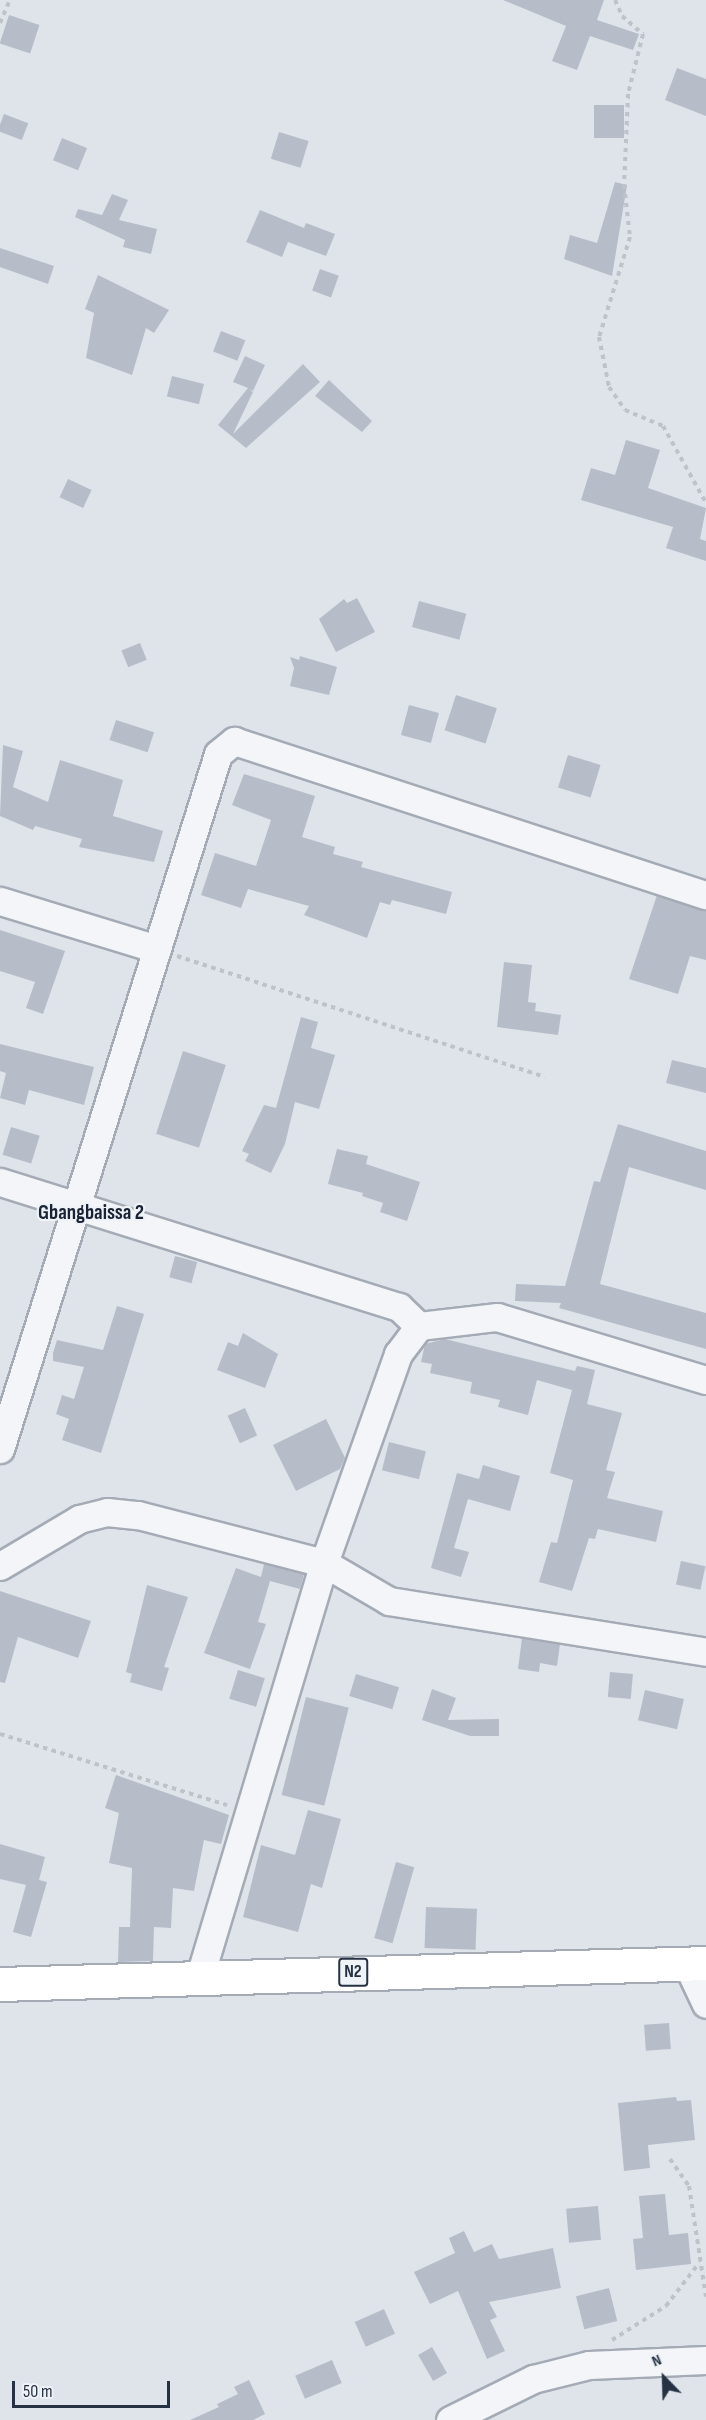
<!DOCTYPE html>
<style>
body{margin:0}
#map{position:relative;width:706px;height:2420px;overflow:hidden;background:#dfe4ea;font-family:"Sofia Sans Condensed",sans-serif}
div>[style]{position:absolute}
.building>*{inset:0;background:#b6bdc8;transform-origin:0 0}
.path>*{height:4px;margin-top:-2px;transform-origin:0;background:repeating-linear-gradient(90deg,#bec2c9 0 4.5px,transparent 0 9px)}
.roads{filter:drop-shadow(2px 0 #a4abb5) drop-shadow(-2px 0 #a4abb5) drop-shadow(0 2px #a4abb5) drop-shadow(0 -2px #a4abb5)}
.minor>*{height:27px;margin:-13.5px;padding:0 13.5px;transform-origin:13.5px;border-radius:13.5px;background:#f3f5f8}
.highway>*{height:33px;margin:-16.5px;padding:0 16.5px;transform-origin:16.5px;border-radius:16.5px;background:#fff}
span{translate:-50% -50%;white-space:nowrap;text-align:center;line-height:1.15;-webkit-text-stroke:4.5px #eff3f7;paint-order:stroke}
.shield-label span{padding:2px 4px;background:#eff3f7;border:2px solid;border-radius:4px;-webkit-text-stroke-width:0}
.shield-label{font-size:18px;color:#263243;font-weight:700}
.neighbourhood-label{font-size:21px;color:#192334;font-weight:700}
.north{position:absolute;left:634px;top:2348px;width:60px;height:60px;-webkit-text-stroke:4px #eff3f7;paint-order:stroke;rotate:337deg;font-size:16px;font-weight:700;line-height:24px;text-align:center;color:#263243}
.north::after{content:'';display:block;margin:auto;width:21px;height:27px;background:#263243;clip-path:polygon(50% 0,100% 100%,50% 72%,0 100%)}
.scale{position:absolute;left:12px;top:2381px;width:158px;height:27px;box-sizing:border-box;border:3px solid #263243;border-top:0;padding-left:8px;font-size:18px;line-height:21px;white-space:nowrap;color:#263243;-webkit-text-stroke:4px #eff3f7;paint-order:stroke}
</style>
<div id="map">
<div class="building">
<div style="clip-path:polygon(503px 0,604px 0,597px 20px,639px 34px,633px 50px,590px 36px,577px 70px,552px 61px,566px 26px)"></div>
<div style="left:9px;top:15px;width:32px;height:30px;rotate:18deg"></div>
<div style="clip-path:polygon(677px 68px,706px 79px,706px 116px,665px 100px)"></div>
<div style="left:594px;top:105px;width:30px;height:33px"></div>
<div style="left:4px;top:114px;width:26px;height:18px;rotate:21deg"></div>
<div style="left:279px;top:132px;width:31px;height:28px;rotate:17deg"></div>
<div style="left:62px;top:138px;width:27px;height:24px;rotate:22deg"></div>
<div style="clip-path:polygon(615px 182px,627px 185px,612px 276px,564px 259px,570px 235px,597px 243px)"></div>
<div style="clip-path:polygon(112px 194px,128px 200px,119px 220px,157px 229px,151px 254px,123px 247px,125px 240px,75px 217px,78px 209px,102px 215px)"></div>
<div style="clip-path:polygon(260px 210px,304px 228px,306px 223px,335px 234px,326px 256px,288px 242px,282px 257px,246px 242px)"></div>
<div style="clip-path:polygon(0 248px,54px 266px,48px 284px,0 267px)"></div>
<div style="left:320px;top:269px;width:20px;height:23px;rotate:20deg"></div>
<div style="clip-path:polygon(98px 275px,169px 310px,154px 333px,146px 328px,132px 375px,86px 358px,94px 313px,85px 309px)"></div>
<div style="left:221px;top:331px;width:26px;height:22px;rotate:21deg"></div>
<div style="clip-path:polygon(245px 356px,265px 365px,253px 391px,249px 389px,253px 392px,233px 434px,303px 364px,320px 382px,246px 448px,218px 425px,248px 388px,233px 382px)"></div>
<div style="left:172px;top:376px;width:33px;height:21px;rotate:14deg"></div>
<div style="clip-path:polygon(329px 380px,372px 421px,362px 432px,315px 396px)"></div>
<div style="clip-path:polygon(626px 440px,660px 450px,648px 488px,706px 508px,700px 539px,706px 541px,706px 561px,666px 548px,673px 527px,581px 500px,591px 468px,615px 475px)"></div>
<div style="left:68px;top:479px;width:26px;height:20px;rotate:25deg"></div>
<div style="clip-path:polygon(357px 598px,375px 632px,336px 652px,319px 619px,344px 599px,347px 603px)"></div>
<div style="left:419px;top:601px;width:49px;height:27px;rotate:15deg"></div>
<div style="left:140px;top:643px;width:18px;height:20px;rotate:68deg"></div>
<div style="clip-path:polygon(300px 656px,337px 667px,329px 695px,290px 686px,294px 668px,290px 657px,299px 660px)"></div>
<div style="left:456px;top:695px;width:43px;height:37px;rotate:18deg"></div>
<div style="left:409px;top:705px;width:31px;height:31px;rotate:15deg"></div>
<div style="left:116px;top:720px;width:40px;height:21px;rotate:18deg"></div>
<div style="clip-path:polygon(3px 745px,23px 751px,13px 787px,48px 802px,60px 760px,123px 780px,113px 816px,163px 831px,154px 862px,79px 847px,82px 839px,35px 826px,33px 830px,0 816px)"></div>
<div style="left:568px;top:755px;width:34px;height:34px;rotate:17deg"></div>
<div style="clip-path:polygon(244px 774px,315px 796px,302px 837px,335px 847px,333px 854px,363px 862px,361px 867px,452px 892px,446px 914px,392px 900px,390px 905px,380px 902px,367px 938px,304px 915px,309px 906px,248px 889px,241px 908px,201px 895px,215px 853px,256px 866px,271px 820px,232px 805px)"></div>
<div style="clip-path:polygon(657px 895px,706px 910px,706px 960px,690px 956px,678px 994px,629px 979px)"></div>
<div style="clip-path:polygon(0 930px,65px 951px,43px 1014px,26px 1008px,35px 982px,0 971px)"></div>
<div style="clip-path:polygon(504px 962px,532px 965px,528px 1002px,536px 1003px,535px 1011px,561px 1015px,558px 1035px,497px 1027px)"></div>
<div style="clip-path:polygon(301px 1017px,318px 1022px,311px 1048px,335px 1055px,319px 1109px,295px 1102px,285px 1144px,271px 1173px,245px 1161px,249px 1154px,242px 1151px,264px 1105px,276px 1108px)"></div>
<div style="clip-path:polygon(0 1044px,94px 1067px,84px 1105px,29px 1090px,25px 1105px,0 1098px,6px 1073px,0 1071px)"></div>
<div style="left:183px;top:1051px;width:45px;height:87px;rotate:18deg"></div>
<div style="clip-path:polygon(672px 1060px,706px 1068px,706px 1093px,666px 1083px)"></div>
<div style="clip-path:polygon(618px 1124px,706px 1151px,706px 1190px,629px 1167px,600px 1284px,706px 1313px,706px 1349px,559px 1308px,561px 1303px,515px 1301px,516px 1284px,565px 1286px,594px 1181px,600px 1182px)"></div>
<div style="left:11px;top:1127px;width:30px;height:29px;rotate:17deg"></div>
<div style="clip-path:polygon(337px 1149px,368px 1156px,366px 1164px,420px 1182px,407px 1221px,380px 1212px,383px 1203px,362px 1196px,363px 1193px,328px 1184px)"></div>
<div style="left:175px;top:1256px;width:23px;height:22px;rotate:15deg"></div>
<div style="clip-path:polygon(117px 1306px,144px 1314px,101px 1453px,62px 1440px,69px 1419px,56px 1414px,62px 1395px,74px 1399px,84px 1367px,53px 1361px,53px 1353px,57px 1340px,103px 1350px)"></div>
<div style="clip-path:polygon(243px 1333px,278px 1354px,265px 1388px,217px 1370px,228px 1342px,238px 1346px)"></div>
<div style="clip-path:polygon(445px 1339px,575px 1371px,577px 1366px,595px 1370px,587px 1404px,622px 1413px,606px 1470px,615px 1472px,607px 1498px,663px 1511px,656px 1542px,598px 1529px,595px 1539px,589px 1538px,572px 1591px,539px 1582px,551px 1542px,557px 1543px,573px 1480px,550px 1473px,572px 1390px,537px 1380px,528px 1415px,498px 1407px,500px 1400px,470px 1393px,472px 1382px,430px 1373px,432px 1364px,421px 1362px,425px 1344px)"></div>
<div style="left:245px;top:1408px;width:30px;height:19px;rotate:66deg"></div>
<div style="clip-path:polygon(326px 1419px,345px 1458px,340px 1469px,296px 1491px,273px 1445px)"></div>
<div style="left:389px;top:1442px;width:38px;height:29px;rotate:14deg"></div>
<div style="clip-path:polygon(483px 1465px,520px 1476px,510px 1511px,468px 1499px,454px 1548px,469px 1552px,461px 1577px,431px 1568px,457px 1473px,479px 1479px)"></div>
<div style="left:681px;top:1561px;width:25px;height:24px;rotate:12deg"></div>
<div style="clip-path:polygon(264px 1564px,304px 1574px,300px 1589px,270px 1581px,258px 1622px,266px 1624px,250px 1669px,204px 1653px,236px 1568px,261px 1577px)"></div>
<div style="clip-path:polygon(147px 1585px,188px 1597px,164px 1667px,169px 1668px,162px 1691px,130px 1682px,132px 1674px,126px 1672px)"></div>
<div style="clip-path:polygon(0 1591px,91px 1621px,78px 1658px,18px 1637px,5px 1683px,0 1682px)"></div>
<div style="clip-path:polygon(522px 1638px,560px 1644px,557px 1666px,540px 1663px,539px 1672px,518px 1669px)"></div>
<div style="left:238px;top:1670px;width:28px;height:30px;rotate:17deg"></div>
<div style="left:610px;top:1672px;width:23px;height:25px;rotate:5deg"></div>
<div style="left:356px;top:1674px;width:45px;height:23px;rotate:17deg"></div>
<div style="clip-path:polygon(432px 1689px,456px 1698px,448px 1720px,499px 1719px,499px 1736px,470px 1736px,422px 1720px)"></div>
<div style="left:645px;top:1690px;width:40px;height:31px;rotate:13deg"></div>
<div style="left:306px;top:1697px;width:44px;height:101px;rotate:14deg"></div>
<div style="clip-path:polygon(116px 1775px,229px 1815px,221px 1844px,204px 1840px,194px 1891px,173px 1888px,171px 1928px,154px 1927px,153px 1961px,118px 1962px,119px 1927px,130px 1927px,132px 1868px,109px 1863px,119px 1813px,105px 1808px)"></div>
<div style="clip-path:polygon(308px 1810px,341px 1819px,322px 1888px,311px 1884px,298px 1932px,243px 1917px,261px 1845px,295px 1855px)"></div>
<div style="clip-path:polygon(0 1844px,45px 1857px,39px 1880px,47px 1882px,31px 1937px,13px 1932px,26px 1885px,0 1879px)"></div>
<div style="left:396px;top:1862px;width:19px;height:79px;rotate:16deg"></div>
<div style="left:426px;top:1907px;width:51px;height:41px;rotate:2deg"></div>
<div style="left:669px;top:2023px;width:26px;height:25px;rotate:86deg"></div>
<div style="clip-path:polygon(676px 2097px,677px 2101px,691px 2100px,695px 2140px,648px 2145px,650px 2168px,624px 2171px,618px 2103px)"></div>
<div style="clip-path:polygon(665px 2194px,669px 2235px,688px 2233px,691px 2264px,636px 2270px,633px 2239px,643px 2238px,639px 2196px)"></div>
<div style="left:598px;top:2206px;width:34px;height:32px;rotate:85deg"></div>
<div style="clip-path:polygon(464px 2231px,474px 2252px,492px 2244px,499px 2259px,553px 2248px,561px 2288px,489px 2302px,497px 2317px,490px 2320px,505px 2351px,487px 2359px,458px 2291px,430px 2304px,414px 2272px,455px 2253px,449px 2238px)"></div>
<div style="left:609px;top:2288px;width:34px;height:34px;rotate:76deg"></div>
<div style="left:384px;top:2309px;width:27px;height:32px;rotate:66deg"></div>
<div style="left:432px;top:2347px;width:30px;height:16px;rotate:60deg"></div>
<div style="left:332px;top:2360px;width:25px;height:40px;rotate:67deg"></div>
<div style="clip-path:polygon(249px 2380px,265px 2414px,253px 2420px,190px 2420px,219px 2407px,217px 2404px,238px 2394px,234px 2387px)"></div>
</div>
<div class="path">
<div style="left:615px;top:0;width:17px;rotate:66deg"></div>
<div style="left:622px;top:16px;width:28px;rotate:41deg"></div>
<div style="left:643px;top:34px;width:62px;rotate:104deg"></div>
<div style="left:628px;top:94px;width:91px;rotate:92.5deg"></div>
<div style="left:624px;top:185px;width:52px;rotate:83.4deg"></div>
<div style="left:630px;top:237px;width:105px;rotate:107.2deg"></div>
<div style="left:599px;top:337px;width:51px;rotate:78.7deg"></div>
<div style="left:609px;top:387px;width:28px;rotate:55deg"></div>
<div style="left:625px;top:410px;width:41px;rotate:22.8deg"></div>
<div style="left:663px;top:426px;width:88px;rotate:60.8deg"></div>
<div style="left:0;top:23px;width:25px;rotate:-67deg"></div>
<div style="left:177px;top:956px;width:387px;rotate:18.2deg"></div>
<div style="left:0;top:1734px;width:238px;rotate:17.4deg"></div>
<div style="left:670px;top:2159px;width:33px;rotate:55deg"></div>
<div style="left:689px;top:2186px;width:112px;rotate:81.3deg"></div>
<div style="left:612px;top:2340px;width:64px;rotate:-32.2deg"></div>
<div style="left:666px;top:2306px;width:54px;rotate:-52.5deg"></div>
</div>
<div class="roads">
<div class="minor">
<div style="left:0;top:901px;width:164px;rotate:17deg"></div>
<div style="left:0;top:1182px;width:418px;rotate:17.4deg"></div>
<div style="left:399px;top:1307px;width:28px;rotate:44deg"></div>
<div style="left:0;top:1449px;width:728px;rotate:-72.58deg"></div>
<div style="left:218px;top:754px;width:21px;rotate:-39deg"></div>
<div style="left:234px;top:741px;width:496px;rotate:18.1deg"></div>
<div style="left:0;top:1566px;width:92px;rotate:-30.7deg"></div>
<div style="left:79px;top:1519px;width:29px;rotate:-14deg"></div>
<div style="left:107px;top:1512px;width:31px;rotate:6deg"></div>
<div style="left:138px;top:1515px;width:192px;rotate:14.5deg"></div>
<div style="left:324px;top:1563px;width:75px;rotate:30.3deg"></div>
<div style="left:389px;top:1601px;width:321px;rotate:9.1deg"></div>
<div style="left:687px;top:1964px;width:44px;rotate:64.6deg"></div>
<div style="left:200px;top:1976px;width:431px;rotate:-73.3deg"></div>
<div style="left:324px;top:1563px;width:222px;rotate:-70.5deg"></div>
<div style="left:398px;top:1354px;width:35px;rotate:-53deg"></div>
<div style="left:419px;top:1326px;width:79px;rotate:-6.6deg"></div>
<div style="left:497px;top:1317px;width:218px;rotate:16.8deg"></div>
<div style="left:450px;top:2420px;width:93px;rotate:-26.3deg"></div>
<div style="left:533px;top:2379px;width:58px;rotate:-14deg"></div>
<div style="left:589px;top:2365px;width:117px;rotate:-2.4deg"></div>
</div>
<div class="highway">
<div style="left:0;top:1984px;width:706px;rotate:-1.7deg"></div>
</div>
</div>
<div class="shield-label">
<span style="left:353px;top:1972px">N2</span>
</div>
<div class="neighbourhood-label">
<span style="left:91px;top:1213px">Gbangbaissa 2</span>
</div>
<div class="north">N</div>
<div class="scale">50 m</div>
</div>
